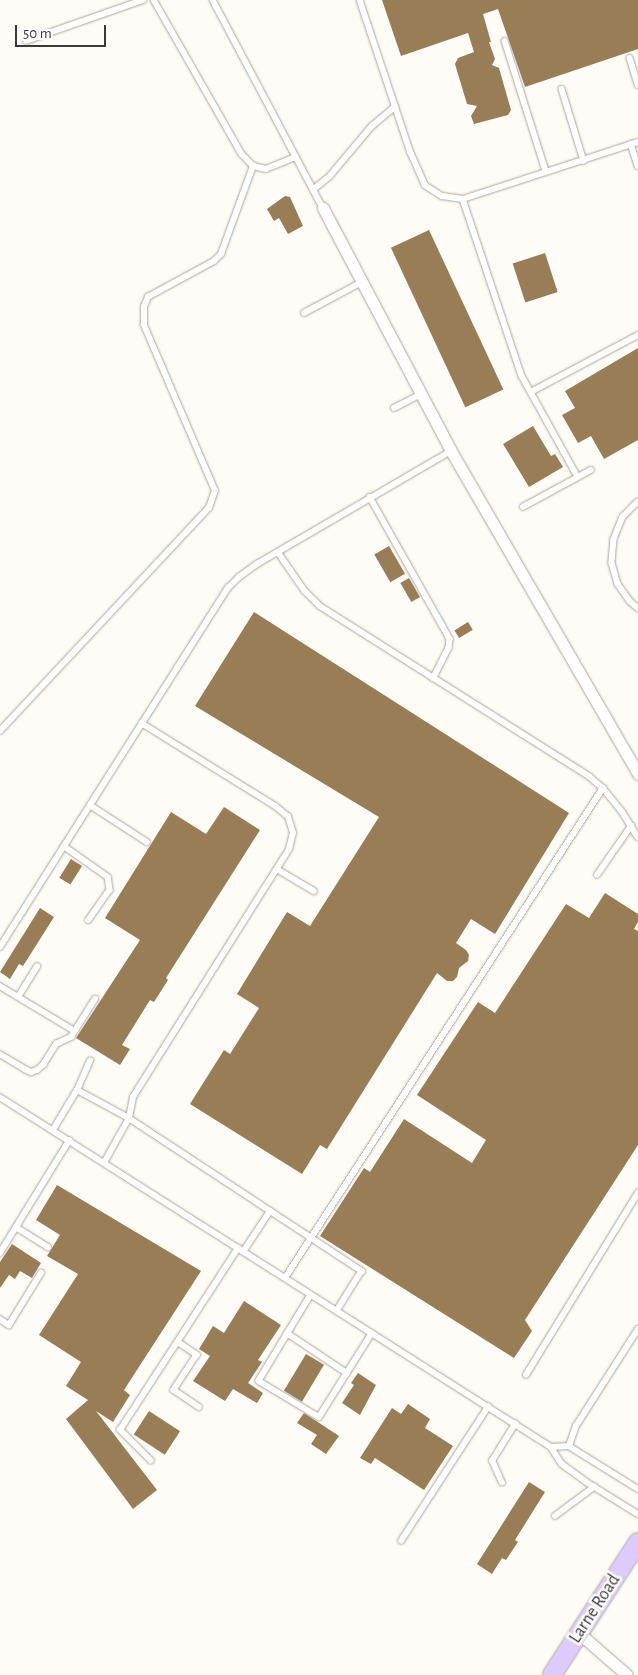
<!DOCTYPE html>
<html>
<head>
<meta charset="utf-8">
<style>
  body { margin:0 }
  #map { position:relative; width:638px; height:1675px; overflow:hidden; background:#fffbf6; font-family:"Alegreya Sans",sans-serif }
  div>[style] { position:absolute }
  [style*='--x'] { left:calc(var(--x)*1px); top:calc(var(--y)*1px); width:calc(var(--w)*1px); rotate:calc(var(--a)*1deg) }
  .building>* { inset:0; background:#997d56; transform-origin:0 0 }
  .roads { filter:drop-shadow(0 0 1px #aba59d) drop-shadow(0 0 1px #aba59d) }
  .lane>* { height:5.5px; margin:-2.75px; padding:0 2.75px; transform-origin:2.75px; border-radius:2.75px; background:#fff }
  .street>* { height:11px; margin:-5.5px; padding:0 5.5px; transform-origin:5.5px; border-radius:5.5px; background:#fff }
  .primary>* { height:18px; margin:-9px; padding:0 9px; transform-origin:9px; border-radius:9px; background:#decbfe }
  span { translate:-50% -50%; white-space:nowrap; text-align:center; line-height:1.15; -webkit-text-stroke:5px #fff; paint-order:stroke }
  .street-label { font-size:18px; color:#3c3a37 }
  .scale { position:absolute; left:15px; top:25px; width:91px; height:22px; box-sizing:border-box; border:2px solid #3c3a37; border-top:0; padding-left:6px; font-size:15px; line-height:18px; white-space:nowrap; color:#3c3a37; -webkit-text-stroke:4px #fff; paint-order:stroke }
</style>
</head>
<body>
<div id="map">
  <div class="building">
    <div style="clip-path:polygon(382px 0,638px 0,638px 49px,525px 87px,498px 9px,483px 14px,491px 42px,489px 42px,495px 59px,492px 65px,499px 68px,511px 110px,508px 115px,474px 124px,471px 116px,477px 106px,467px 104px,455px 64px,458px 58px,474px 52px,468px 33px,401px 56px)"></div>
    <div style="clip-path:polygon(285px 196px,290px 197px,303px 226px,288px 234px,279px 218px,274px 221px,267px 209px)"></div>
    <div style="left:429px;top:230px;width:176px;height:42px;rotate:65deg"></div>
    <div style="left:545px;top:253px;width:41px;height:34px;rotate:72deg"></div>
    <div style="clip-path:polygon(638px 348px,638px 440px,604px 459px,591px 436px,578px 443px,562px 415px,575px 408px,565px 391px)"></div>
    <div style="clip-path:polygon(533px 426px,551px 456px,555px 454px,563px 467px,529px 487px,503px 444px)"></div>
    <div style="left:389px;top:546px;width:32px;height:17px;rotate:60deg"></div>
    <div style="left:409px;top:578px;width:22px;height:10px;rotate:60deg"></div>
    <div style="clip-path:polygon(254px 612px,569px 813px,495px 934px,471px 919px,456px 943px,466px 950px,469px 955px,468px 961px,459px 968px,457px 977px,453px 981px,447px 981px,437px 973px,327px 1149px,320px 1145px,302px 1174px,190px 1104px,224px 1050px,230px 1054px,259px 1008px,237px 994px,287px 912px,310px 926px,379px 817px,195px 706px)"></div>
    <div style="left:468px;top:622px;width:9px;height:16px;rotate:58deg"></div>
    <div style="clip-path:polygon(224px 807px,260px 830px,166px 978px,168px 980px,154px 1002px,150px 1000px,122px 1045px,130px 1049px,120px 1065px,76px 1038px,140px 940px,105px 918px,171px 812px,206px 834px)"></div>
    <div style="left:71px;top:859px;width:13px;height:22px;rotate:32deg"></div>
    <div style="clip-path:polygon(605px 893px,638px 914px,638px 922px,634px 929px,638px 931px,638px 1145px,525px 1320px,532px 1331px,514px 1358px,320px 1236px,364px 1168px,370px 1172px,404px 1119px,472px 1163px,486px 1140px,417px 1095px,478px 1002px,495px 1013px,566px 904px,589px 918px)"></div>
    <div style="clip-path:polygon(40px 908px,54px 917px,23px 966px,19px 964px,10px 979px,0 972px)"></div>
    <div style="clip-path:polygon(57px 1185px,201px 1271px,124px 1390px,130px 1395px,113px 1422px,96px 1411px,157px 1490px,133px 1509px,66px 1419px,88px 1400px,66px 1386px,81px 1362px,39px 1335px,78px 1274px,47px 1256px,60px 1235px,36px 1220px)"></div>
    <div style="clip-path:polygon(12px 1244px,41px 1263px,32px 1278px,20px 1271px,15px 1279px,9px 1275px,0 1288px,0 1262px)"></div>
    <div style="clip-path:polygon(244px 1301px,281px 1325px,258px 1360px,262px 1362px,248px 1383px,263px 1393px,257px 1403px,233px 1389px,225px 1401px,193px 1381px,210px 1356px,199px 1349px,213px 1326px,224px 1333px)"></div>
    <div style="left:306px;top:1354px;width:21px;height:43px;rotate:31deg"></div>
    <div style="clip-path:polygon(358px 1373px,376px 1385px,360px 1415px,342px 1403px,354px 1385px,351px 1383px)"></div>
    <div style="clip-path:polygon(408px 1404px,430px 1419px,425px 1428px,453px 1446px,424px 1490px,375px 1458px,371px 1464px,360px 1458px,392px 1408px,401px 1414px)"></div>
    <div style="left:149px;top:1411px;width:37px;height:28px;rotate:33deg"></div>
    <div style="clip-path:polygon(304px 1413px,339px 1436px,326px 1454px,311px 1444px,317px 1435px,297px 1423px)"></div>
    <div style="clip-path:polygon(529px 1482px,545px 1492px,515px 1540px,518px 1542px,506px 1560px,502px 1558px,492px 1574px,477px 1564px)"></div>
  </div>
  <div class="roads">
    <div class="lane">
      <div style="--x:154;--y:0;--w:177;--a:60.3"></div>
      <div style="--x:242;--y:154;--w:16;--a:47"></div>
      <div style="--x:253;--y:166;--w:13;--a:13"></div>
      <div style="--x:266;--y:169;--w:32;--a:-22"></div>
      <div style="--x:213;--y:0;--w:235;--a:62.1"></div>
      <div style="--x:360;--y:0;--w:161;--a:71.6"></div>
      <div style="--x:411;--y:153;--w:35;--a:66"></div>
      <div style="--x:425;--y:185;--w:20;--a:33"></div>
      <div style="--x:442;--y:196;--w:21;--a:8"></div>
      <div style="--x:463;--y:199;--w:184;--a:-18"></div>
      <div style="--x:26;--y:41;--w:124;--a:-19.3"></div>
      <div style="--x:505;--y:41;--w:136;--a:72.5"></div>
      <div style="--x:630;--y:58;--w:28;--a:73"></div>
      <div style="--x:562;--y:89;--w:75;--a:73"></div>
      <div style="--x:631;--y:144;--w:23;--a:72"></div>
      <div style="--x:314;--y:189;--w:19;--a:-39"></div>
      <div style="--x:329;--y:177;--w:67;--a:-49.9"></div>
      <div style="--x:372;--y:126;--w:30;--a:-40"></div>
      <div style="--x:463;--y:199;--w:187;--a:71.6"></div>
      <div style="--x:522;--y:376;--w:115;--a:61"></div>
      <div style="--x:304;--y:313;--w:66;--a:-28.1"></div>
      <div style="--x:531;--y:392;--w:121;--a:-28"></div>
      <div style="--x:394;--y:408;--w:30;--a:-27"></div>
      <div style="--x:370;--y:497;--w:163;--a:60.6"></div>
      <div style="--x:450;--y:639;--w:9;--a:96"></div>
      <div style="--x:449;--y:648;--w:34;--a:117"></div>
      <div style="--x:638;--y:502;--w:21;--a:135"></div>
      <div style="--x:623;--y:517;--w:24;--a:112"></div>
      <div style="--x:614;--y:539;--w:24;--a:95"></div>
      <div style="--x:612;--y:563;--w:22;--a:74"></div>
      <div style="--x:618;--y:584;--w:21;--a:55"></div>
      <div style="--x:630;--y:601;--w:11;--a:41"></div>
      <div style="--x:523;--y:507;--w:77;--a:-28.6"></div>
      <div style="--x:278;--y:552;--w:47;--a:55.3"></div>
      <div style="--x:305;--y:591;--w:21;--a:45"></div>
      <div style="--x:320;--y:606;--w:318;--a:32.3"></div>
      <div style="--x:589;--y:776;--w:18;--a:41"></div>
      <div style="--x:603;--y:788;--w:32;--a:51"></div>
      <div style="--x:623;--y:813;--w:28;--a:58"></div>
      <div style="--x:0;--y:731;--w:306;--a:-46.9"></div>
      <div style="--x:209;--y:508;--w:18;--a:-71"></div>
      <div style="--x:215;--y:491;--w:181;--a:-113.2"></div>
      <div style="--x:144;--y:325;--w:18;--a:-90"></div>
      <div style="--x:144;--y:307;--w:11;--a:-68"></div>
      <div style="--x:148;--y:297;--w:75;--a:-28.6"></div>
      <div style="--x:214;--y:261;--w:10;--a:-45"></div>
      <div style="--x:221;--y:254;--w:94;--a:-70"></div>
      <div style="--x:90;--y:805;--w:68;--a:33"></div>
      <div style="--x:64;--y:846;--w:54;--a:35.2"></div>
      <div style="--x:108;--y:877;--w:13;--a:81"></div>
      <div style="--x:110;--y:890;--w:37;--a:125"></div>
      <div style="--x:277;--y:869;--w:43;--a:30.7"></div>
      <div style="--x:597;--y:875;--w:60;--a:-55.2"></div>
      <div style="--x:0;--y:947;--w:425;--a:-57.6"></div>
      <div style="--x:228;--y:588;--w:16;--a:-45"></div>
      <div style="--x:239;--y:577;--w:22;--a:-36"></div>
      <div style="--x:257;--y:564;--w:225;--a:-30.2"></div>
      <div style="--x:0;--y:986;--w:87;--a:31"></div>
      <div style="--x:18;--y:997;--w:36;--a:-58"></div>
      <div style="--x:0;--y:1054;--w:29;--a:31"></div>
      <div style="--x:25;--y:1069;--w:7;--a:27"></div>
      <div style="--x:31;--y:1072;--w:6;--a:-18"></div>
      <div style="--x:37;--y:1070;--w:8;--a:-40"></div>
      <div style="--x:43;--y:1065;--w:25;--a:-58"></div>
      <div style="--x:56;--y:1044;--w:17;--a:-25"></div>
      <div style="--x:71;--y:1037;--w:45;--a:-57.7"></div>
      <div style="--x:77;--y:1090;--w:59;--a:28.3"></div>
      <div style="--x:129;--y:1118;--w:279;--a:33.3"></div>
      <div style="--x:362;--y:1271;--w:47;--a:122"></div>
      <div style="--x:0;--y:1097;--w:653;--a:32.42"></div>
      <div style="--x:551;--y:1447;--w:20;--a:57"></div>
      <div style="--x:562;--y:1464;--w:29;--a:36"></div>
      <div style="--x:585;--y:1481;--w:62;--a:31.9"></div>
      <div style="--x:53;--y:1130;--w:47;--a:-59"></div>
      <div style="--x:77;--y:1090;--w:32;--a:-66"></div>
      <div style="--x:104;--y:1163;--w:51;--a:-60.9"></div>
      <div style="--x:129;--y:1118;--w:21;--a:-79"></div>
      <div style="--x:133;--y:1097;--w:293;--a:-57.8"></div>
      <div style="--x:289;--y:849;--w:16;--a:-76"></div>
      <div style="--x:293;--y:833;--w:17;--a:-107"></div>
      <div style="--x:288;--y:817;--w:16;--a:-140"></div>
      <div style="--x:276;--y:807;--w:158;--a:-148.2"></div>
      <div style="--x:16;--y:1227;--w:38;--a:32"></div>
      <div style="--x:243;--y:1252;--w:49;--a:-56.6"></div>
      <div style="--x:0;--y:1253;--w:132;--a:-58.4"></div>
      <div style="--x:285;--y:1278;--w:584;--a:-57.02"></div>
      <div style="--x:311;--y:1295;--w:100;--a:121.2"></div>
      <div style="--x:259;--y:1381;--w:70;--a:31"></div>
      <div style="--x:319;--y:1417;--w:99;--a:-57.8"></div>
      <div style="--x:0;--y:1319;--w:11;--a:34"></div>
      <div style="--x:9;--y:1325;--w:61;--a:-58.4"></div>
      <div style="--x:287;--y:1333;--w:72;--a:33.7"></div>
      <div style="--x:178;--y:1342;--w:23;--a:34"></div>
      <div style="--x:197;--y:1355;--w:42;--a:123.3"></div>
      <div style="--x:174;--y:1390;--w:30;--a:34"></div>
      <div style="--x:526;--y:1375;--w:214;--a:-58.4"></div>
      <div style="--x:569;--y:1446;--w:21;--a:-71"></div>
      <div style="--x:576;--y:1426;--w:115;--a:-57.4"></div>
      <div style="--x:551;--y:1447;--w:18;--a:-3"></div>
      <div style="--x:569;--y:1446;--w:81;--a:31.9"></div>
      <div style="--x:151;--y:1461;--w:44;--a:-135"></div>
      <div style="--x:120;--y:1430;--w:217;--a:-57"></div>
      <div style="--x:502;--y:1483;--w:24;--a:-114"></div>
      <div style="--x:492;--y:1461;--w:44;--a:-58.1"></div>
      <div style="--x:555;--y:1516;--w:49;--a:-36.6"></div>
      <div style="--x:401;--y:1541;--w:160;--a:-57"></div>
    </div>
    <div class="street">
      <div style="--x:323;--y:208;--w:275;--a:62.2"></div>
      <div style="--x:451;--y:451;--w:373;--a:59.9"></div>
      <div style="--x:580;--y:1634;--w:62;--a:41.1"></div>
    </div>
    <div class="primary">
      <div style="--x:552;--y:1675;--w:158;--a:-57.1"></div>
    </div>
  </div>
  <div class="street-label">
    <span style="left:595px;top:1609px;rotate:-57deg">Larne Road</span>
  </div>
  <div class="scale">50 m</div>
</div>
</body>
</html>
